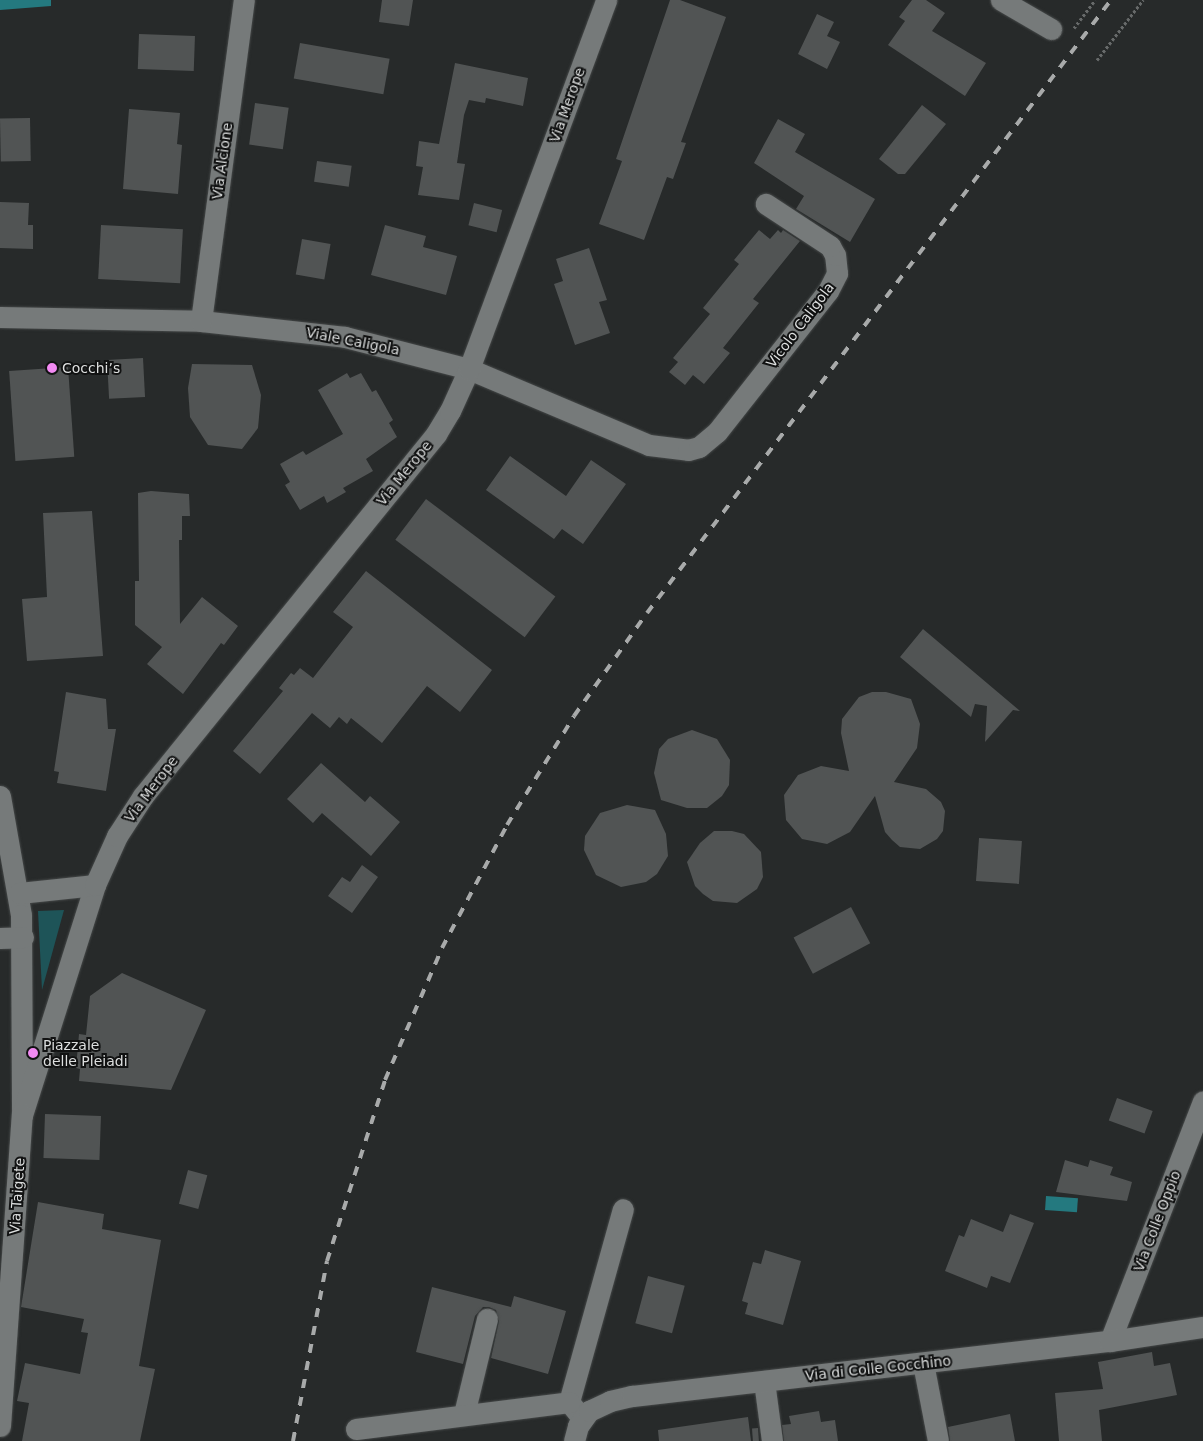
<!DOCTYPE html>
<html>
<head>
<meta charset="utf-8">
<style>
  body { margin:0 }
  #map { position:relative; width:1203px; height:1441px; overflow:hidden; background:#272a2a; font-family:"DejaVu Sans",sans-serif }
  div>[style] { position:absolute }
  [style*='--x'] { left:calc(var(--x)*1px); top:calc(var(--y)*1px); width:calc(var(--w)*1px); rotate:calc(var(--a)*1deg) }
  .green>* { inset:0; background:#1e5458 }
  .water>* { inset:0; background:#24797f; transform-origin:0 0 }
  .building>* { inset:0; background:#515454; transform-origin:0 0 }
  .path>* { height:3px; margin-top:-1.5px; transform-origin:0; background:repeating-linear-gradient(90deg,#676a6a 0 2.5px,transparent 0 5px) }
  .roads { filter:drop-shadow(0 0 1px #454848) drop-shadow(0 0 1px #454848) }
  .street>* { height:21px; margin:-10.5px; padding:0 10.5px; transform-origin:10.5px; border-radius:10.5px; background:#767a7a }
  .rail>* { height:4px; margin-top:-2px; transform-origin:0; background:repeating-linear-gradient(90deg,#a8aaaa 0 9px,transparent 0 18px) }
  .dots>* { width:14px; height:14px; translate:-50% -50%; box-sizing:border-box; border:2px solid #111212; border-radius:50% }
  span { translate:-50% -50%; white-space:nowrap; text-align:center; line-height:1.15; -webkit-text-stroke:4px #111212; paint-order:stroke }
  .street-label { font-size:14px; color:#dddfdf }
  .poi-label { font-size:14px; color:#dddfdf }
  .left { translate:0 -50%; text-align:left }
</style>
</head>
<body>
<div id="map">
  <div class="green">
    <div style="clip-path:polygon(64px 910px,42px 990px,38px 911px)"></div>
  </div>
  <div class="water">
    <div style="clip-path:polygon(0 0,51px 0,51px 6px,0 10px)"></div>
    <div style="left:1046px;top:1196px;width:32px;height:14px;rotate:4deg"></div>
  </div>
  <div class="building">
    <div style="clip-path:polygon(382px 0,413px 0,409px 26px,379px 22px)"></div>
    <div style="clip-path:polygon(670px 0,680px 0,726px 17px,681px 142px,686px 143px,673px 179px,667px 177px,644px 240px,599px 224px,622px 161px,616px 159px)"></div>
    <div style="clip-path:polygon(912px 0,926px 0,945px 13px,932px 31px,986px 63px,965px 96px,888px 45px,905px 21px,899px 17px)"></div>
    <div style="clip-path:polygon(817px 14px,834px 22px,827px 36px,840px 42px,827px 69px,798px 54px)"></div>
    <div style="left:139px;top:34px;width:56px;height:35px;rotate:2deg"></div>
    <div style="left:300px;top:43px;width:91px;height:36px;rotate:10deg"></div>
    <div style="clip-path:polygon(455px 63px,528px 78px,523px 106px,486px 98px,485px 103px,469px 100px,464px 115px,457px 163px,465px 164px,459px 200px,418px 195px,423px 167px,416px 166px,419px 141px,439px 144px)"></div>
    <div style="left:255px;top:103px;width:34px;height:42px;rotate:8deg"></div>
    <div style="clip-path:polygon(922px 105px,946px 124px,905px 174px,898px 174px,879px 159px)"></div>
    <div style="clip-path:polygon(129px 109px,180px 113px,177px 144px,182px 145px,178px 194px,123px 189px)"></div>
    <div style="left:30px;top:118px;width:43px;height:30px;rotate:89deg"></div>
    <div style="clip-path:polygon(778px 119px,805px 134px,795px 152px,875px 199px,850px 242px,796px 209px,804px 196px,754px 163px)"></div>
    <div style="left:317px;top:161px;width:35px;height:21px;rotate:8deg"></div>
    <div style="clip-path:polygon(0 202px,29px 203px,28px 225px,33px 225px,33px 249px,0 248px)"></div>
    <div style="left:474px;top:203px;width:29px;height:23px;rotate:14deg"></div>
    <div style="left:101px;top:225px;width:82px;height:54px;rotate:3deg"></div>
    <div style="clip-path:polygon(385px 225px,426px 236px,423px 247px,457px 256px,446px 295px,371px 275px)"></div>
    <div style="clip-path:polygon(759px 230px,770px 239px,778px 230px,781px 233px,783px 230px,800px 241px,753px 299px,759px 303px,723px 348px,730px 353px,704px 384px,693px 375px,685px 385px,669px 372px,678px 362px,673px 358px,710px 314px,703px 308px,739px 264px,734px 260px)"></div>
    <div style="left:302px;top:239px;width:29px;height:36px;rotate:10deg"></div>
    <div style="clip-path:polygon(589px 248px,607px 300px,599px 302px,610px 333px,575px 345px,554px 284px,563px 281px,556px 259px)"></div>
    <div style="left:143px;top:358px;width:39px;height:36px;rotate:87deg"></div>
    <div style="clip-path:polygon(192px 364px,252px 365px,261px 395px,258px 428px,242px 449px,208px 445px,190px 417px,188px 388px)"></div>
    <div style="left:68px;top:367px;width:90px;height:59px;rotate:86deg"></div>
    <div style="clip-path:polygon(347px 373px,350px 378px,361px 373px,372px 392px,376px 390px,393px 420px,389px 423px,397px 437px,366px 459px,373px 471px,343px 488px,346px 492px,327px 503px,324px 496px,300px 510px,285px 485px,290px 482px,280px 464px,303px 451px,306px 455px,343px 434px,318px 390px)"></div>
    <div style="clip-path:polygon(510px 456px,566px 496px,591px 460px,626px 484px,583px 544px,562px 529px,554px 539px,486px 490px)"></div>
    <div style="clip-path:polygon(151px 491px,189px 494px,190px 516px,182px 516px,182px 540px,179px 540px,180px 624px,202px 597px,238px 626px,224px 645px,221px 643px,183px 694px,147px 664px,162px 647px,135px 625px,135px 581px,139px 581px,138px 493px)"></div>
    <div style="left:426px;top:499px;width:162px;height:51px;rotate:37deg"></div>
    <div style="clip-path:polygon(92px 511px,103px 656px,27px 661px,22px 599px,47px 597px,43px 513px)"></div>
    <div style="clip-path:polygon(366px 571px,492px 670px,460px 712px,427px 686px,382px 743px,351px 718px,347px 724px,339px 717px,330px 728px,312px 713px,260px 774px,233px 751px,283px 691px,279px 688px,291px 673px,294px 675px,300px 668px,313px 678px,353px 627px,333px 612px)"></div>
    <div style="clip-path:polygon(923px 629px,1020px 711px,1013px 710px,985px 742px,987px 706px,975px 704px,971px 717px,900px 657px)"></div>
    <div style="clip-path:polygon(66px 692px,106px 699px,108px 729px,116px 729px,106px 791px,57px 783px,59px 772px,54px 771px)"></div>
    <div style="clip-path:polygon(872px 692px,886px 692px,911px 699px,920px 724px,917px 748px,894px 782px,926px 789px,941px 802px,945px 811px,943px 831px,937px 839px,920px 849px,900px 847px,892px 840px,885px 832px,875px 796px,850px 832px,827px 844px,802px 839px,786px 820px,784px 795px,798px 775px,821px 766px,849px 771px,841px 733px,842px 719px,859px 697px)"></div>
    <div style="clip-path:polygon(692px 730px,717px 739px,730px 760px,729px 785px,722px 796px,707px 808px,687px 808px,661px 800px,654px 773px,659px 749px,668px 739px)"></div>
    <div style="clip-path:polygon(321px 763px,365px 802px,370px 796px,400px 822px,371px 856px,322px 813px,313px 823px,287px 799px)"></div>
    <div style="clip-path:polygon(627px 805px,655px 810px,666px 834px,668px 856px,657px 874px,646px 882px,621px 887px,596px 875px,584px 850px,585px 836px,600px 813px)"></div>
    <div style="clip-path:polygon(714px 831px,732px 831px,744px 834px,761px 852px,763px 877px,757px 889px,737px 903px,713px 901px,703px 894px,695px 886px,687px 862px,700px 843px)"></div>
    <div style="left:979px;top:838px;width:43px;height:43px;rotate:4deg"></div>
    <div style="clip-path:polygon(362px 865px,378px 877px,352px 913px,328px 896px,342px 877px,350px 882px)"></div>
    <div style="left:851px;top:907px;width:41px;height:65px;rotate:62deg"></div>
    <div style="clip-path:polygon(122px 973px,206px 1010px,171px 1090px,79px 1081px,80px 1069px,76px 1068px,79px 1034px,86px 1035px,90px 996px)"></div>
    <div style="left:1117px;top:1098px;width:38px;height:24px;rotate:20deg"></div>
    <div style="left:45px;top:1114px;width:56px;height:44px;rotate:2deg"></div>
    <div style="clip-path:polygon(1065px 1160px,1088px 1167px,1090px 1160px,1113px 1167px,1110px 1175px,1132px 1182px,1127px 1201px,1056px 1192px)"></div>
    <div style="left:188px;top:1170px;width:20px;height:35px;rotate:15deg"></div>
    <div style="clip-path:polygon(38px 1202px,104px 1214px,102px 1229px,161px 1240px,139px 1366px,155px 1369px,140px 1441px,22px 1441px,29px 1403px,17px 1401px,25px 1363px,80px 1374px,88px 1333px,81px 1332px,84px 1319px,21px 1307px)"></div>
    <div style="clip-path:polygon(1010px 1214px,1034px 1223px,1010px 1283px,991px 1276px,987px 1288px,945px 1271px,959px 1235px,964px 1237px,971px 1219px,1003px 1232px)"></div>
    <div style="clip-path:polygon(765px 1250px,801px 1261px,783px 1325px,745px 1314px,748px 1303px,742px 1301px,753px 1262px,761px 1264px)"></div>
    <div style="left:648px;top:1276px;width:38px;height:49px;rotate:15deg"></div>
    <div style="clip-path:polygon(432px 1287px,511px 1307px,514px 1296px,566px 1311px,548px 1374px,491px 1358px,499px 1321px,496px 1310px,489px 1307px,483px 1307px,475px 1316px,463px 1364px,416px 1352px)"></div>
    <div style="clip-path:polygon(1152px 1352px,1154px 1366px,1170px 1363px,1177px 1395px,1099px 1410px,1102px 1441px,1059px 1441px,1055px 1393px,1103px 1389px,1098px 1362px)"></div>
    <div style="clip-path:polygon(819px 1411px,821px 1422px,835px 1420px,838px 1441px,784px 1441px,782px 1425px,791px 1424px,789px 1416px)"></div>
    <div style="clip-path:polygon(1010px 1414px,1015px 1441px,950px 1441px,948px 1427px)"></div>
    <div style="clip-path:polygon(748px 1417px,751px 1441px,659px 1441px,658px 1430px)"></div>
    <div style="left:758px;top:1428px;width:13px;height:6px;rotate:86deg"></div>
  </div>
  <div class="path">
    <div style="--x:1074;--y:28;--w:35;--a:-53"></div>
    <div style="--x:1097;--y:60;--w:76;--a:-52.5"></div>
  </div>
  <div class="roads">
    <div class="street">
      <div style="--x:1001;--y:0;--w:58;--a:30.1"></div>
      <div style="--x:0;--y:317;--w:201;--a:1.1"></div>
      <div style="--x:201;--y:321;--w:145;--a:6.3"></div>
      <div style="--x:345;--y:337;--w:128;--a:14.5"></div>
      <div style="--x:469;--y:369;--w:195;--a:22.9"></div>
      <div style="--x:649;--y:445;--w:39;--a:7"></div>
      <div style="--x:688;--y:450;--w:11;--a:-15"></div>
      <div style="--x:699;--y:447;--w:23;--a:-40"></div>
      <div style="--x:717;--y:432;--w:179;--a:-51.8"></div>
      <div style="--x:828;--y:291;--w:20;--a:-63"></div>
      <div style="--x:837;--y:273;--w:18;--a:-96"></div>
      <div style="--x:835;--y:255;--w:10;--a:-119"></div>
      <div style="--x:830;--y:246;--w:77;--a:-146.7"></div>
      <div style="--x:201;--y:321;--w:324;--a:-82.4"></div>
      <div style="--x:0;--y:796;--w:121;--a:80"></div>
      <div style="--x:21;--y:915;--w:200;--a:89.7"></div>
      <div style="--x:22;--y:1115;--w:241;--a:-72.4"></div>
      <div style="--x:95;--y:885;--w:76;--a:174"></div>
      <div style="--x:95;--y:885;--w:54;--a:-65.8"></div>
      <div style="--x:117;--y:836;--w:48;--a:-57"></div>
      <div style="--x:143;--y:796;--w:466;--a:-51"></div>
      <div style="--x:436;--y:434;--w:27;--a:-59"></div>
      <div style="--x:450;--y:411;--w:46;--a:-65.7"></div>
      <div style="--x:469;--y:369;--w:394;--a:-69.6"></div>
      <div style="--x:0;--y:938;--w:23;--a:-2"></div>
      <div style="--x:1110;--y:1341;--w:257;--a:-68.8"></div>
      <div style="--x:923;--y:1363;--w:79;--a:79.1"></div>
      <div style="--x:764;--y:1381;--w:61;--a:82.4"></div>
      <div style="--x:464;--y:1414;--w:98;--a:-76.4"></div>
      <div style="--x:582;--y:1418;--w:21;--a:-129"></div>
      <div style="--x:569;--y:1402;--w:200;--a:-74.4"></div>
      <div style="--x:0;--y:1426;--w:312;--a:-86"></div>
      <div style="--x:356;--y:1429;--w:215;--a:-7.2"></div>
      <div style="--x:574;--y:1441;--w:16;--a:-75"></div>
      <div style="--x:578;--y:1426;--w:19;--a:-54"></div>
      <div style="--x:589;--y:1411;--w:23;--a:-25"></div>
      <div style="--x:610;--y:1401;--w:23;--a:-13"></div>
      <div style="--x:632;--y:1396;--w:481;--a:-6.6"></div>
      <div style="--x:1110;--y:1341;--w:94;--a:-8.6"></div>
    </div>
  </div>
  <div class="rail">
    <div style="--x:293;--y:1441;--w:183;--a:-79.3"></div>
    <div style="--x:327;--y:1261;--w:190;--a:-72.2"></div>
    <div style="--x:385;--y:1080;--w:144;--a:-66.6"></div>
    <div style="--x:442;--y:948;--w:139;--a:-62.1"></div>
    <div style="--x:507;--y:825;--w:128;--a:-58.4"></div>
    <div style="--x:574;--y:716;--w:126;--a:-54.7"></div>
    <div style="--x:647;--y:613;--w:769;--a:-52.88"></div>
  </div>
  <div class="dots">
    <div style="left:52px;top:368px;background:#f28af2"></div>
    <div style="left:33px;top:1053px;background:#f28af2"></div>
  </div>
  <div class="street-label">
    <span style="left:567px;top:105px;rotate:-70deg">Via Merope</span>
    <span style="left:222px;top:161px;rotate:-82deg">Via Alcione</span>
    <span style="left:800px;top:325px;rotate:-53deg">Vicolo Caligola</span>
    <span style="left:353px;top:341px;rotate:11deg">Viale Caligola</span>
    <span style="left:404px;top:473px;rotate:-51deg">Via Merope</span>
    <span style="left:151px;top:789px;rotate:-53deg">Via Merope</span>
    <span style="left:17px;top:1196px;rotate:-86deg">Via Taigete</span>
    <span style="left:1157px;top:1221px;rotate:-69deg">Via Colle Oppio</span>
    <span style="left:878px;top:1368px;rotate:-6deg">Via di Colle Cocchino</span>
  </div>
  <div class="poi-label">
    <span class="left" style="left:62px;top:368px">Cocchi’s</span>
    <span class="left" style="left:43px;top:1053px">Piazzale<br>delle Pleiadi</span>
  </div>
</div>
</body>
</html>
